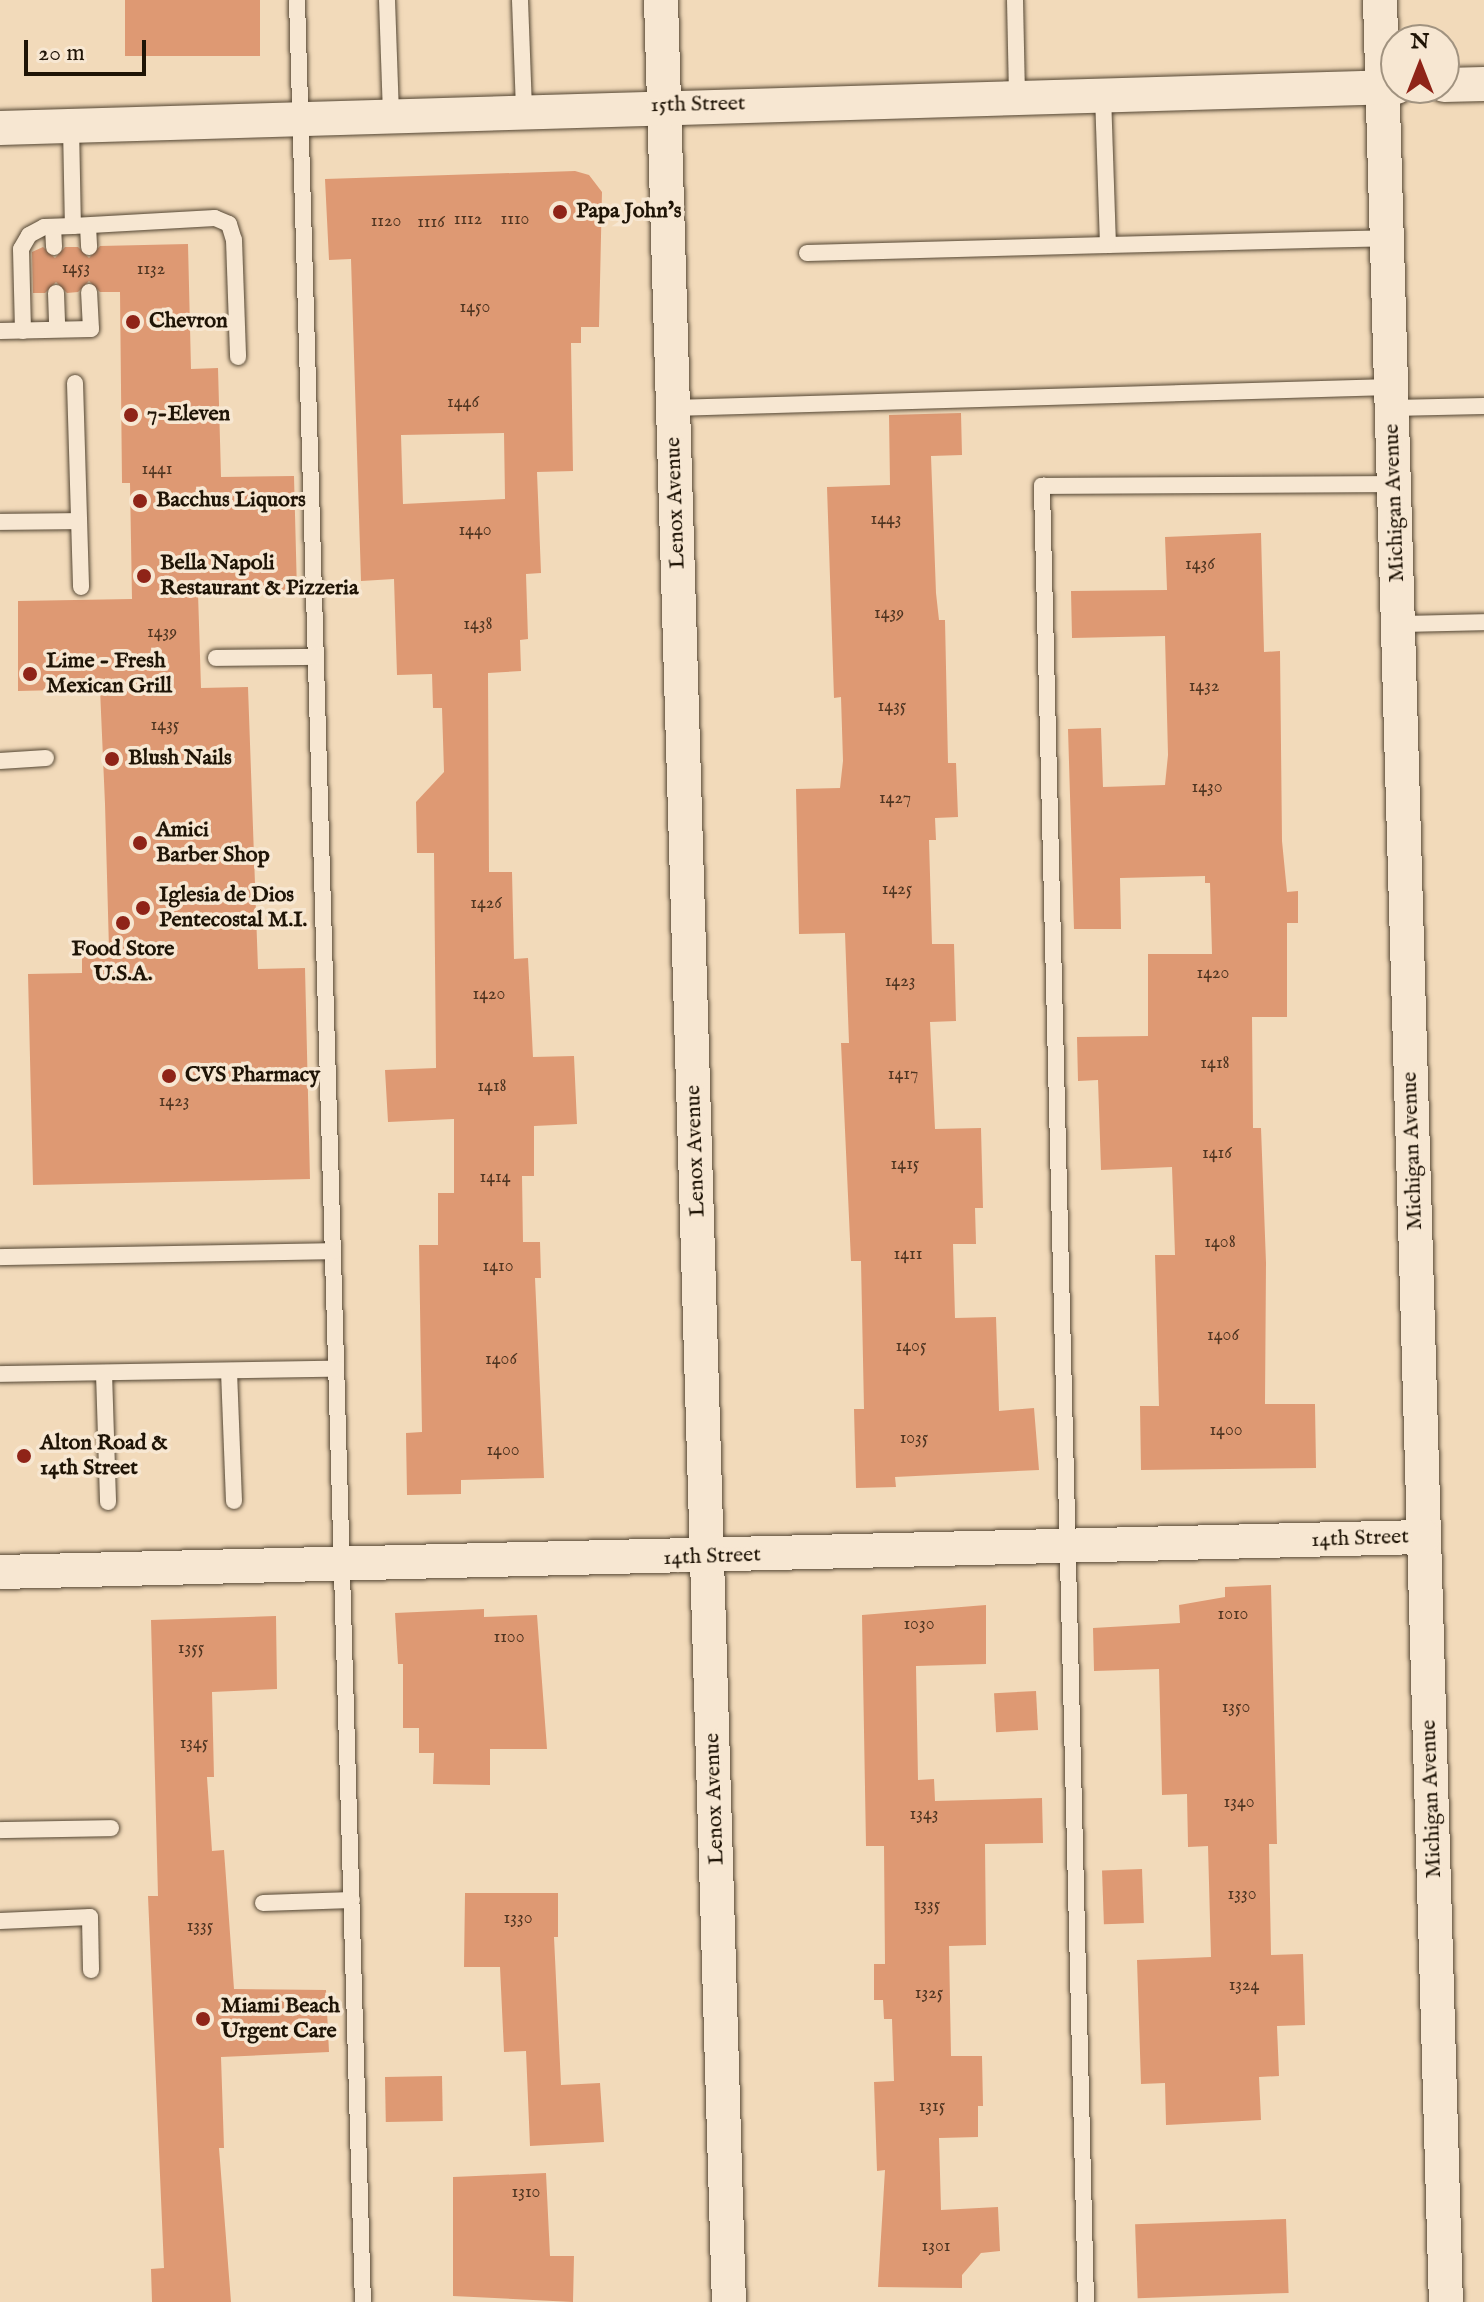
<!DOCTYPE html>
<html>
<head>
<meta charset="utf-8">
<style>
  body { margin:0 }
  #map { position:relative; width:1484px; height:2302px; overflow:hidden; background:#f2daba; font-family:"IM FELL English",serif }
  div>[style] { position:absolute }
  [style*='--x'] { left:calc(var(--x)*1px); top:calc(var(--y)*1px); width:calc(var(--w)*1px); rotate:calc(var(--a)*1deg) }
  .building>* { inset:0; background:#de9973; transform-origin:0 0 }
  .roads { filter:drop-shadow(0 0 2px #544633) drop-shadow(0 0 2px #544633) }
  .lane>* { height:16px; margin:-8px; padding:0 8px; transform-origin:8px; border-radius:8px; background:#f7e7d2 }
  .street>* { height:34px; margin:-17px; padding:0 17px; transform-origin:17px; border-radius:17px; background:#f7e7d2 }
  .dots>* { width:22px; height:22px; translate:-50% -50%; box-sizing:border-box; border:4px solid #f7e7d2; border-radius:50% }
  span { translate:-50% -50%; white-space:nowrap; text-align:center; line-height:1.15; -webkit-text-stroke:7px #f7e7d2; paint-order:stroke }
  .number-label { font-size:18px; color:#4f3521 }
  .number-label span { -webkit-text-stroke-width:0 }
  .street-label { font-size:22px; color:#1f1406 }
  .poi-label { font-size:22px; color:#1f1406; font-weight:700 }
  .left { translate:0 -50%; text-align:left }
  .north { position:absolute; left:1380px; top:24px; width:80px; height:80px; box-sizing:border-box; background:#f7e7d2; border:2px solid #a19380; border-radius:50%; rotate:0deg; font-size:22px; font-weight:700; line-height:32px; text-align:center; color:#1f1406 }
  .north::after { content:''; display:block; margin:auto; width:28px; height:36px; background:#8f2418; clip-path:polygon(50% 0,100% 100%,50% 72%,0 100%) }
  .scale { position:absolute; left:24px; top:40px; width:122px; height:36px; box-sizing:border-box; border:4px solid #1f1406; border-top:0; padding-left:10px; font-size:24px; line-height:28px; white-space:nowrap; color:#1f1406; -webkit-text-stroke:6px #f7e7d2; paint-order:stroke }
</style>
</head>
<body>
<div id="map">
  <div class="building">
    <div style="left:125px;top:0;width:135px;height:56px"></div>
    <div style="clip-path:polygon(evenodd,575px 171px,589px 175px,602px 192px,599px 327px,581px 327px,581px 343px,571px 343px,573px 471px,537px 472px,541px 573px,526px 574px,528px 639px,520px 640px,521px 671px,488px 673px,489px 872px,512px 872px,514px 959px,528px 958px,533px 1057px,574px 1056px,577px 1124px,534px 1126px,534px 1176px,522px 1176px,523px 1242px,540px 1242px,541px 1278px,535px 1278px,544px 1478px,461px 1480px,461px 1494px,407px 1495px,406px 1433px,422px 1432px,419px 1245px,438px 1245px,438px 1193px,454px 1193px,454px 1119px,388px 1122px,385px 1070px,436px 1068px,434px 853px,417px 853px,416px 802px,444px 772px,442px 708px,433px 708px,432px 674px,397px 675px,394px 579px,361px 581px,351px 259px,329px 260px,325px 179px,575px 171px,504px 433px,505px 499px,403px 504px,401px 435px,504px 433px)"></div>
    <div style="clip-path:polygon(188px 244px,191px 369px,218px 368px,221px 477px,294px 476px,297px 591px,198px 593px,201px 688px,248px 687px,258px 969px,305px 968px,310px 1179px,33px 1185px,28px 974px,82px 973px,82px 950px,109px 949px,105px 804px,100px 689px,18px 691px,18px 601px,132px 599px,130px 483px,122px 483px,120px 292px,100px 292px,89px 281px,78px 292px,67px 293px,56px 282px,45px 293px,33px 293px,32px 252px,43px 247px,55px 258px,65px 247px,78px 247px,89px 258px,100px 246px)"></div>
    <div style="clip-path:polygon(961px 413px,962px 455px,931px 456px,936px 593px,939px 620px,945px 620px,948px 763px,956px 763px,958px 817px,935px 818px,936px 840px,929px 840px,932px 944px,954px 944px,956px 1021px,930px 1022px,935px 1129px,981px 1128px,983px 1208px,975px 1208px,976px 1244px,953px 1244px,955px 1318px,996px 1317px,999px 1411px,1034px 1408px,1039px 1470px,895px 1477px,896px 1487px,856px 1488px,854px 1409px,864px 1409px,861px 1261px,851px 1261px,841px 1043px,849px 1043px,845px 933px,799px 934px,796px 789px,840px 788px,843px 761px,841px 697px,834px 698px,827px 487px,890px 485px,889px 415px)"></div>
    <div style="clip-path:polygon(1261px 533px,1264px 652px,1280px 651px,1282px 841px,1287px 892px,1298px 891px,1298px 923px,1287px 923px,1287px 1017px,1252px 1017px,1253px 1128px,1261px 1128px,1266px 1263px,1265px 1404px,1315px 1404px,1316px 1468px,1141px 1470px,1140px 1406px,1159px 1406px,1155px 1255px,1175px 1255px,1172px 1167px,1101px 1170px,1098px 1080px,1078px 1081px,1077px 1037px,1148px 1036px,1148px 954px,1212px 954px,1210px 883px,1205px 883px,1205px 876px,1120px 878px,1121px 929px,1074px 929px,1068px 729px,1101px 728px,1103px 787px,1165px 785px,1168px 755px,1165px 636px,1072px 638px,1071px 591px,1167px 590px,1165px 537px)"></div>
    <div style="clip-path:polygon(1271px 1585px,1277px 1844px,1269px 1844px,1271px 1955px,1303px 1954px,1305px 2025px,1277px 2026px,1279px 2076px,1259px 2077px,1261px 2120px,1166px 2125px,1165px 2083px,1141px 2084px,1137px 1960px,1211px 1957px,1208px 1846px,1188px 1847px,1187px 1794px,1162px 1795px,1159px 1669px,1094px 1671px,1093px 1628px,1180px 1623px,1179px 1605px,1225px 1597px,1225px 1587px)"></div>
    <div style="clip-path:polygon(986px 1605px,986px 1664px,916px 1666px,918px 1780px,934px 1779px,935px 1801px,1042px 1798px,1043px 1843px,985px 1844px,986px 1945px,949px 1946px,951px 2056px,982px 2056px,983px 2106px,978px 2106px,978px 2137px,939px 2138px,941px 2210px,998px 2207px,1000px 2251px,981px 2253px,962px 2275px,962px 2288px,878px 2287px,885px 2170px,877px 2171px,874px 2082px,894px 2081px,892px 2019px,884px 2019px,883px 2000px,874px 2000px,874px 1964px,885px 1964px,884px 1846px,866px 1846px,862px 1615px)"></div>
    <div style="clip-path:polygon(484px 1609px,484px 1617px,537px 1615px,547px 1749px,490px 1749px,490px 1785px,433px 1784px,434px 1753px,419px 1753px,419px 1728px,403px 1728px,403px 1664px,398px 1664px,395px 1613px)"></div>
    <div style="clip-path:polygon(276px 1616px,277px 1689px,212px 1692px,214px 1777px,207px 1777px,212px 1851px,224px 1850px,234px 1989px,326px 1990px,329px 2052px,221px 2057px,224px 2148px,219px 2148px,231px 2302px,152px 2302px,151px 2269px,164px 2268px,148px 1896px,158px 1896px,151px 1620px)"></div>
    <div style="left:1036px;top:1691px;width:39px;height:42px;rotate:87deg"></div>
    <div style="left:1142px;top:1869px;width:54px;height:40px;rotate:88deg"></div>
    <div style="clip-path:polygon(465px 1893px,558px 1893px,558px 1937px,554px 1937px,561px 2085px,600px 2083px,604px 2142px,530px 2146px,526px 2051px,504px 2052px,500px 1967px,464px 1967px)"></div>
    <div style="left:442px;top:2076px;width:45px;height:57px;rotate:89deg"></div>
    <div style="clip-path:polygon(546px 2173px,550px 2256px,574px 2256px,573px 2302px,453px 2296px,453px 2177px)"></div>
    <div style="left:1286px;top:2219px;width:74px;height:151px;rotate:88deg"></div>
  </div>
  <div class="roads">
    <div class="lane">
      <div style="--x:297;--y:0;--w:2303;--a:88.36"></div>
      <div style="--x:387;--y:0;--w:114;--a:88"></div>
      <div style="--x:520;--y:0;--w:110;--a:87.9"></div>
      <div style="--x:1015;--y:0;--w:97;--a:88.8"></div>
      <div style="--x:1103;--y:95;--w:150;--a:88.1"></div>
      <div style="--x:1108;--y:245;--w:280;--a:-1.4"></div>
      <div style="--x:71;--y:126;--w:100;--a:88.9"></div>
      <div style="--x:73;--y:226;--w:142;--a:-3.2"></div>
      <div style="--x:215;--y:218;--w:15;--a:23"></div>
      <div style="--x:229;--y:224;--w:17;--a:73"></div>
      <div style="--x:234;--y:240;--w:117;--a:88"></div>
      <div style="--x:88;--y:226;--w:21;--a:87"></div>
      <div style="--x:53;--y:227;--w:20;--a:87"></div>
      <div style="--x:807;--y:253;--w:301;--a:-1.5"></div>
      <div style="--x:56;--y:293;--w:36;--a:88"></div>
      <div style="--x:0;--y:331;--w:91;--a:-1.3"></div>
      <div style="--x:91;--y:329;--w:37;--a:-93"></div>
      <div style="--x:23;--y:331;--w:82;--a:-91.4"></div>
      <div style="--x:21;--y:249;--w:16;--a:-60"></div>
      <div style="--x:29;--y:235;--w:17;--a:-28"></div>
      <div style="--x:44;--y:227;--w:29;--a:-2"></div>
      <div style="--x:75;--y:383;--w:204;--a:88.3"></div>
      <div style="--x:673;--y:408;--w:718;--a:-1.68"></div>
      <div style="--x:1392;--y:408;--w:92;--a:-1.2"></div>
      <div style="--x:0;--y:522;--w:79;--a:-0.7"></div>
      <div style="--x:1399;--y:624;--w:85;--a:-1.3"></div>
      <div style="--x:216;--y:658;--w:100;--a:-0.6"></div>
      <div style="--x:0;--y:761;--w:46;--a:-3.7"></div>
      <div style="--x:0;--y:1257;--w:333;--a:-1"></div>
      <div style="--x:229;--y:1371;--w:130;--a:87.8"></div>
      <div style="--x:104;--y:1373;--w:129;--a:88.2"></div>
      <div style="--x:0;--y:1374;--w:336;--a:-0.9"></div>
      <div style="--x:0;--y:1830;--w:111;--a:-1"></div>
      <div style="--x:263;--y:1903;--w:89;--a:-1.9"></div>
      <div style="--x:0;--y:1921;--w:90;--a:-2.5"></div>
      <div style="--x:90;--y:1917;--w:53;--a:88.9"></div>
      <div style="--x:1086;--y:2302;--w:1817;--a:-91.39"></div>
      <div style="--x:1042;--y:486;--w:352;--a:-0.3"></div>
    </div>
    <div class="street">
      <div style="--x:661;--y:0;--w:2303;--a:88.31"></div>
      <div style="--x:1380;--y:0;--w:2303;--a:88.36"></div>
      <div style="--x:1444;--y:85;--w:40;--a:-1.4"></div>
      <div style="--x:0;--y:128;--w:1397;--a:-1.68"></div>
      <div style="--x:0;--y:1572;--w:1424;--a:-1.41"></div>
    </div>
  </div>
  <div class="dots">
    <div style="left:560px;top:212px;background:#8f2418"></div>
    <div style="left:133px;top:322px;background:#8f2418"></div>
    <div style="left:131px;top:415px;background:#8f2418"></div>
    <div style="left:140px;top:501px;background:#8f2418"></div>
    <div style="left:144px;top:576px;background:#8f2418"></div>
    <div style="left:30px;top:674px;background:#8f2418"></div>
    <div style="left:112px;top:759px;background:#8f2418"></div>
    <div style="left:140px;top:843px;background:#8f2418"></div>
    <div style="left:143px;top:908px;background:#8f2418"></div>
    <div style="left:123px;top:923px;background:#8f2418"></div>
    <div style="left:169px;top:1076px;background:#8f2418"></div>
    <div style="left:24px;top:1456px;background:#8f2418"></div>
    <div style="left:203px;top:2019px;background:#8f2418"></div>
  </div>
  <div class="number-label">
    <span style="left:468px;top:220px">1112</span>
    <span style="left:515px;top:220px">1110</span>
    <span style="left:386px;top:222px">1120</span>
    <span style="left:431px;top:223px">1116</span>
    <span style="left:76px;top:269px">1453</span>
    <span style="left:151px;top:270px">1132</span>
    <span style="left:475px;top:308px">1450</span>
    <span style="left:463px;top:403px">1446</span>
    <span style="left:157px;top:470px">1441</span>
    <span style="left:886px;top:520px">1443</span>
    <span style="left:475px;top:531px">1440</span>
    <span style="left:1200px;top:565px">1436</span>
    <span style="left:889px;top:614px">1439</span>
    <span style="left:478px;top:625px">1438</span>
    <span style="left:162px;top:633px">1439</span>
    <span style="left:1204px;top:687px">1432</span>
    <span style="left:892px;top:707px">1435</span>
    <span style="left:165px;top:726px">1435</span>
    <span style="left:1207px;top:788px">1430</span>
    <span style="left:895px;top:799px">1427</span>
    <span style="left:897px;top:890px">1425</span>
    <span style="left:486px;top:904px">1426</span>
    <span style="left:1213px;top:974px">1420</span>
    <span style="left:900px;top:982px">1423</span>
    <span style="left:489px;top:995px">1420</span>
    <span style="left:1215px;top:1064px">1418</span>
    <span style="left:903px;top:1075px">1417</span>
    <span style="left:492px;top:1087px">1418</span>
    <span style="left:174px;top:1102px">1423</span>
    <span style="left:1217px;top:1154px">1416</span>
    <span style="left:905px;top:1165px">1415</span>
    <span style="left:495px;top:1178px">1414</span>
    <span style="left:1220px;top:1243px">1408</span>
    <span style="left:908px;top:1255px">1411</span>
    <span style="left:498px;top:1267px">1410</span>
    <span style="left:1223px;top:1336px">1406</span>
    <span style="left:911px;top:1347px">1405</span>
    <span style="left:501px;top:1360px">1406</span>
    <span style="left:1226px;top:1431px">1400</span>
    <span style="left:914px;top:1439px">1035</span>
    <span style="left:503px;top:1451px">1400</span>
    <span style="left:1233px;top:1615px">1010</span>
    <span style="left:919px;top:1625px">1030</span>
    <span style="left:509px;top:1638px">1100</span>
    <span style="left:191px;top:1649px">1355</span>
    <span style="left:1236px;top:1708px">1350</span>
    <span style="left:194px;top:1744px">1345</span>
    <span style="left:1239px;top:1803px">1340</span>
    <span style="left:924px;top:1815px">1343</span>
    <span style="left:1242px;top:1895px">1330</span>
    <span style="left:927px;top:1906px">1335</span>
    <span style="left:518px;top:1919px">1330</span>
    <span style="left:200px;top:1927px">1335</span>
    <span style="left:1244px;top:1986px">1324</span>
    <span style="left:929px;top:1994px">1325</span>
    <span style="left:932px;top:2107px">1315</span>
    <span style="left:526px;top:2193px">1310</span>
    <span style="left:936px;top:2247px">1301</span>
  </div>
  <div class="street-label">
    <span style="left:698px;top:105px;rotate:-1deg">15th Street</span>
    <span style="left:676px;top:503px;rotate:-92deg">Lenox Avenue</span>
    <span style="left:1395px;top:503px;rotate:-92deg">Michigan Avenue</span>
    <span style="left:696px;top:1151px;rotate:-92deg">Lenox Avenue</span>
    <span style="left:1413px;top:1151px;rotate:-92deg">Michigan Avenue</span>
    <span style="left:1360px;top:1539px;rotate:-2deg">14th Street</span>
    <span style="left:712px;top:1557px;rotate:-2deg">14th Street</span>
    <span style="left:715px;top:1799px;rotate:-92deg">Lenox Avenue</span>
    <span style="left:1432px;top:1799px;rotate:-92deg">Michigan Avenue</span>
  </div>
  <div class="poi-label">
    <span class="left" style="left:576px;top:212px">Papa John's</span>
    <span class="left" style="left:149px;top:322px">Chevron</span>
    <span class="left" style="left:147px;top:415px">7-Eleven</span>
    <span class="left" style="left:156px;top:501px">Bacchus Liquors</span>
    <span class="left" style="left:160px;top:576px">Bella Napoli<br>Restaurant &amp; Pizzeria</span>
    <span class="left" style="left:46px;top:674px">Lime - Fresh<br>Mexican Grill</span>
    <span class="left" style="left:128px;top:759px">Blush Nails</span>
    <span class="left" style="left:156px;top:843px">Amici<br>Barber Shop</span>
    <span class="left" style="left:159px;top:908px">Iglesia de Dios<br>Pentecostal M.I.</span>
    <span style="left:123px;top:962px">Food Store<br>U.S.A.</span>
    <span class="left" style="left:185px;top:1076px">CVS Pharmacy</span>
    <span class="left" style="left:40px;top:1456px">Alton Road &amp;<br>14th Street</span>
    <span class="left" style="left:221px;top:2019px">Miami Beach<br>Urgent Care</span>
  </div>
  <div class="north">N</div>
  <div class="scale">20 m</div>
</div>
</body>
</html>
